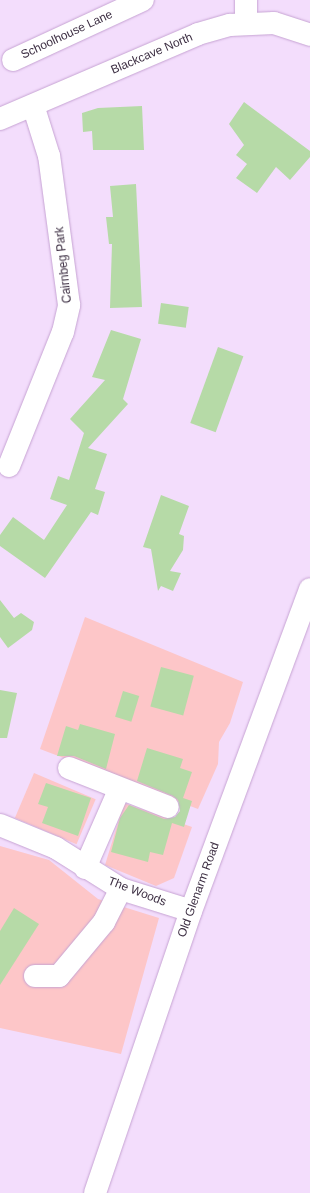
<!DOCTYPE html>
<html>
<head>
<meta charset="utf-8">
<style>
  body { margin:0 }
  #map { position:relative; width:310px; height:1193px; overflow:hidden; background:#f3ddfc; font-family:Helvetica,sans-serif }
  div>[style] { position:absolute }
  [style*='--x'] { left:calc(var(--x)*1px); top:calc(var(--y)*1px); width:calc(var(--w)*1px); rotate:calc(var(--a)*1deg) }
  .green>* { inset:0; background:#fdc6c8; transform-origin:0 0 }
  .building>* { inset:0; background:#b6daa7; transform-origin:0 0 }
  .roads { filter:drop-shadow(0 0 1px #c6a3d3) drop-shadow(0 0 1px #c6a3d3) }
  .minor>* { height:22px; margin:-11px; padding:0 11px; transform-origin:11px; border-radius:11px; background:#fff }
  span { translate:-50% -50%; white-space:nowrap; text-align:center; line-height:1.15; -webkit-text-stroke:3px #fff; paint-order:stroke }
  .street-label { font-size:12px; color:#3d2f43 }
</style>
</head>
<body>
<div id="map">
  <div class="green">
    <div style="clip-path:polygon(85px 617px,243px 682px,230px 723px,219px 742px,218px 764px,198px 809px,40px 749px)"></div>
    <div style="left:34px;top:773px;width:67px;height:49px;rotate:23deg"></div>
    <div style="clip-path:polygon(124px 803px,192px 827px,174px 878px,156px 886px,105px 865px)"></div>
    <div style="clip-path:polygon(0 846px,49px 860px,98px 899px,159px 918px,121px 1054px,0 1028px)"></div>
  </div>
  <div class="building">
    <div style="clip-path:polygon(244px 102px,310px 151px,310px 157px,290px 180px,276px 167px,257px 193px,236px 178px,247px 164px,236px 155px,244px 145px,229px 124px)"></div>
    <div style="clip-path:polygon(142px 106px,144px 150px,93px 150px,92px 131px,83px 132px,82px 113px,98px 108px)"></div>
    <div style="clip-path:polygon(136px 184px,142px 307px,110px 308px,112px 244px,109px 244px,106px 217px,113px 217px,110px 186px)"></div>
    <div style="left:161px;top:303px;width:28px;height:21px;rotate:8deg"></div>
    <div style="clip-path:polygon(111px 330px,141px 339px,123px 399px,128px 404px,88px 448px,107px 454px,95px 489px,105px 492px,98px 515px,91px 512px,45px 578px,0 546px,0 535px,13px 517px,44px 540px,67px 505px,50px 499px,58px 476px,69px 480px,84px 433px,70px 419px,105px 380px,92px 377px)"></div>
    <div style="left:218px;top:347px;width:27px;height:81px;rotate:20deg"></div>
    <div style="clip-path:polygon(161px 495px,189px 506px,179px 534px,184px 536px,183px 550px,170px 571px,181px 573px,173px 591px,161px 586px,158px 591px,151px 549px,143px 547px)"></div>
    <div style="clip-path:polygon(0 600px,14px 618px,21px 613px,34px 622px,32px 630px,8px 648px,0 637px)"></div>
    <div style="left:161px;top:667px;width:34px;height:41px;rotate:15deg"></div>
    <div style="clip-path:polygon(0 690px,17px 693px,7px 738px,0 738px)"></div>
    <div style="left:123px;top:691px;width:17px;height:27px;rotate:17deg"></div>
    <div style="clip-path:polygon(80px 724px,115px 734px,106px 769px,74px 756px,57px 756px,66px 726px,78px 730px)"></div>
    <div style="clip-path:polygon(147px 748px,183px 759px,180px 768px,192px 772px,183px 798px,192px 801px,184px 827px,172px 823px,163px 855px,150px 852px,148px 862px,111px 852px,120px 818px,129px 805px,164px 819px,175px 817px,180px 811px,178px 800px,173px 796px,137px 781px)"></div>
    <div style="clip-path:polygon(46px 783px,91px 798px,78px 836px,42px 823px,48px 807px,38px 804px)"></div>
    <div style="clip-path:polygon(14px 908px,39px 924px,0 985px,0 931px)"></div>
  </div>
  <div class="roads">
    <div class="minor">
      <div style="--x:246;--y:0;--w:23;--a:90"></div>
      <div style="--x:13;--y:60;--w:143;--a:-24.8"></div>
      <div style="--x:0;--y:119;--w:215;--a:-23.2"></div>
      <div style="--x:198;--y:34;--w:33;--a:-16"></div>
      <div style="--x:230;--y:25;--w:44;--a:-2.6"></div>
      <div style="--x:274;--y:23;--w:38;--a:18"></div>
      <div style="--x:9;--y:466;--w:144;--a:-68.1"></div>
      <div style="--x:63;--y:332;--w:28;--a:-77"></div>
      <div style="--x:69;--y:305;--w:150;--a:-97.6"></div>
      <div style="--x:49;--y:156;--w:53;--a:-107.4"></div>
      <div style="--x:69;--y:768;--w:106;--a:21.5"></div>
      <div style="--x:0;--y:825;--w:61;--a:22.3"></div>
      <div style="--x:56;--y:848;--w:77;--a:32.2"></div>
      <div style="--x:121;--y:889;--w:73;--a:17.4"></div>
      <div style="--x:85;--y:868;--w:85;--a:-66.4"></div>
      <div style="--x:35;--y:976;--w:24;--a:0"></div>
      <div style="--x:59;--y:976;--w:70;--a:-50.2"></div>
      <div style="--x:104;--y:922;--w:37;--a:-63"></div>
      <div style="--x:95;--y:1193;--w:298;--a:-71.2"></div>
      <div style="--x:191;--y:911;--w:343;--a:-69.7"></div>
    </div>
  </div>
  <div class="street-label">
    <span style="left:67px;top:35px;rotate:-25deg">Schoolhouse Lane</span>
    <span style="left:152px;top:54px;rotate:-23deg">Blackcave North</span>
    <span style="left:64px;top:265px;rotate:-96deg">Cairnbeg Park</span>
    <span style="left:199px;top:890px;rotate:-70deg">Old Glenarm Road</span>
    <span style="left:137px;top:892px;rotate:21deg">The Woods</span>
  </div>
</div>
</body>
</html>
